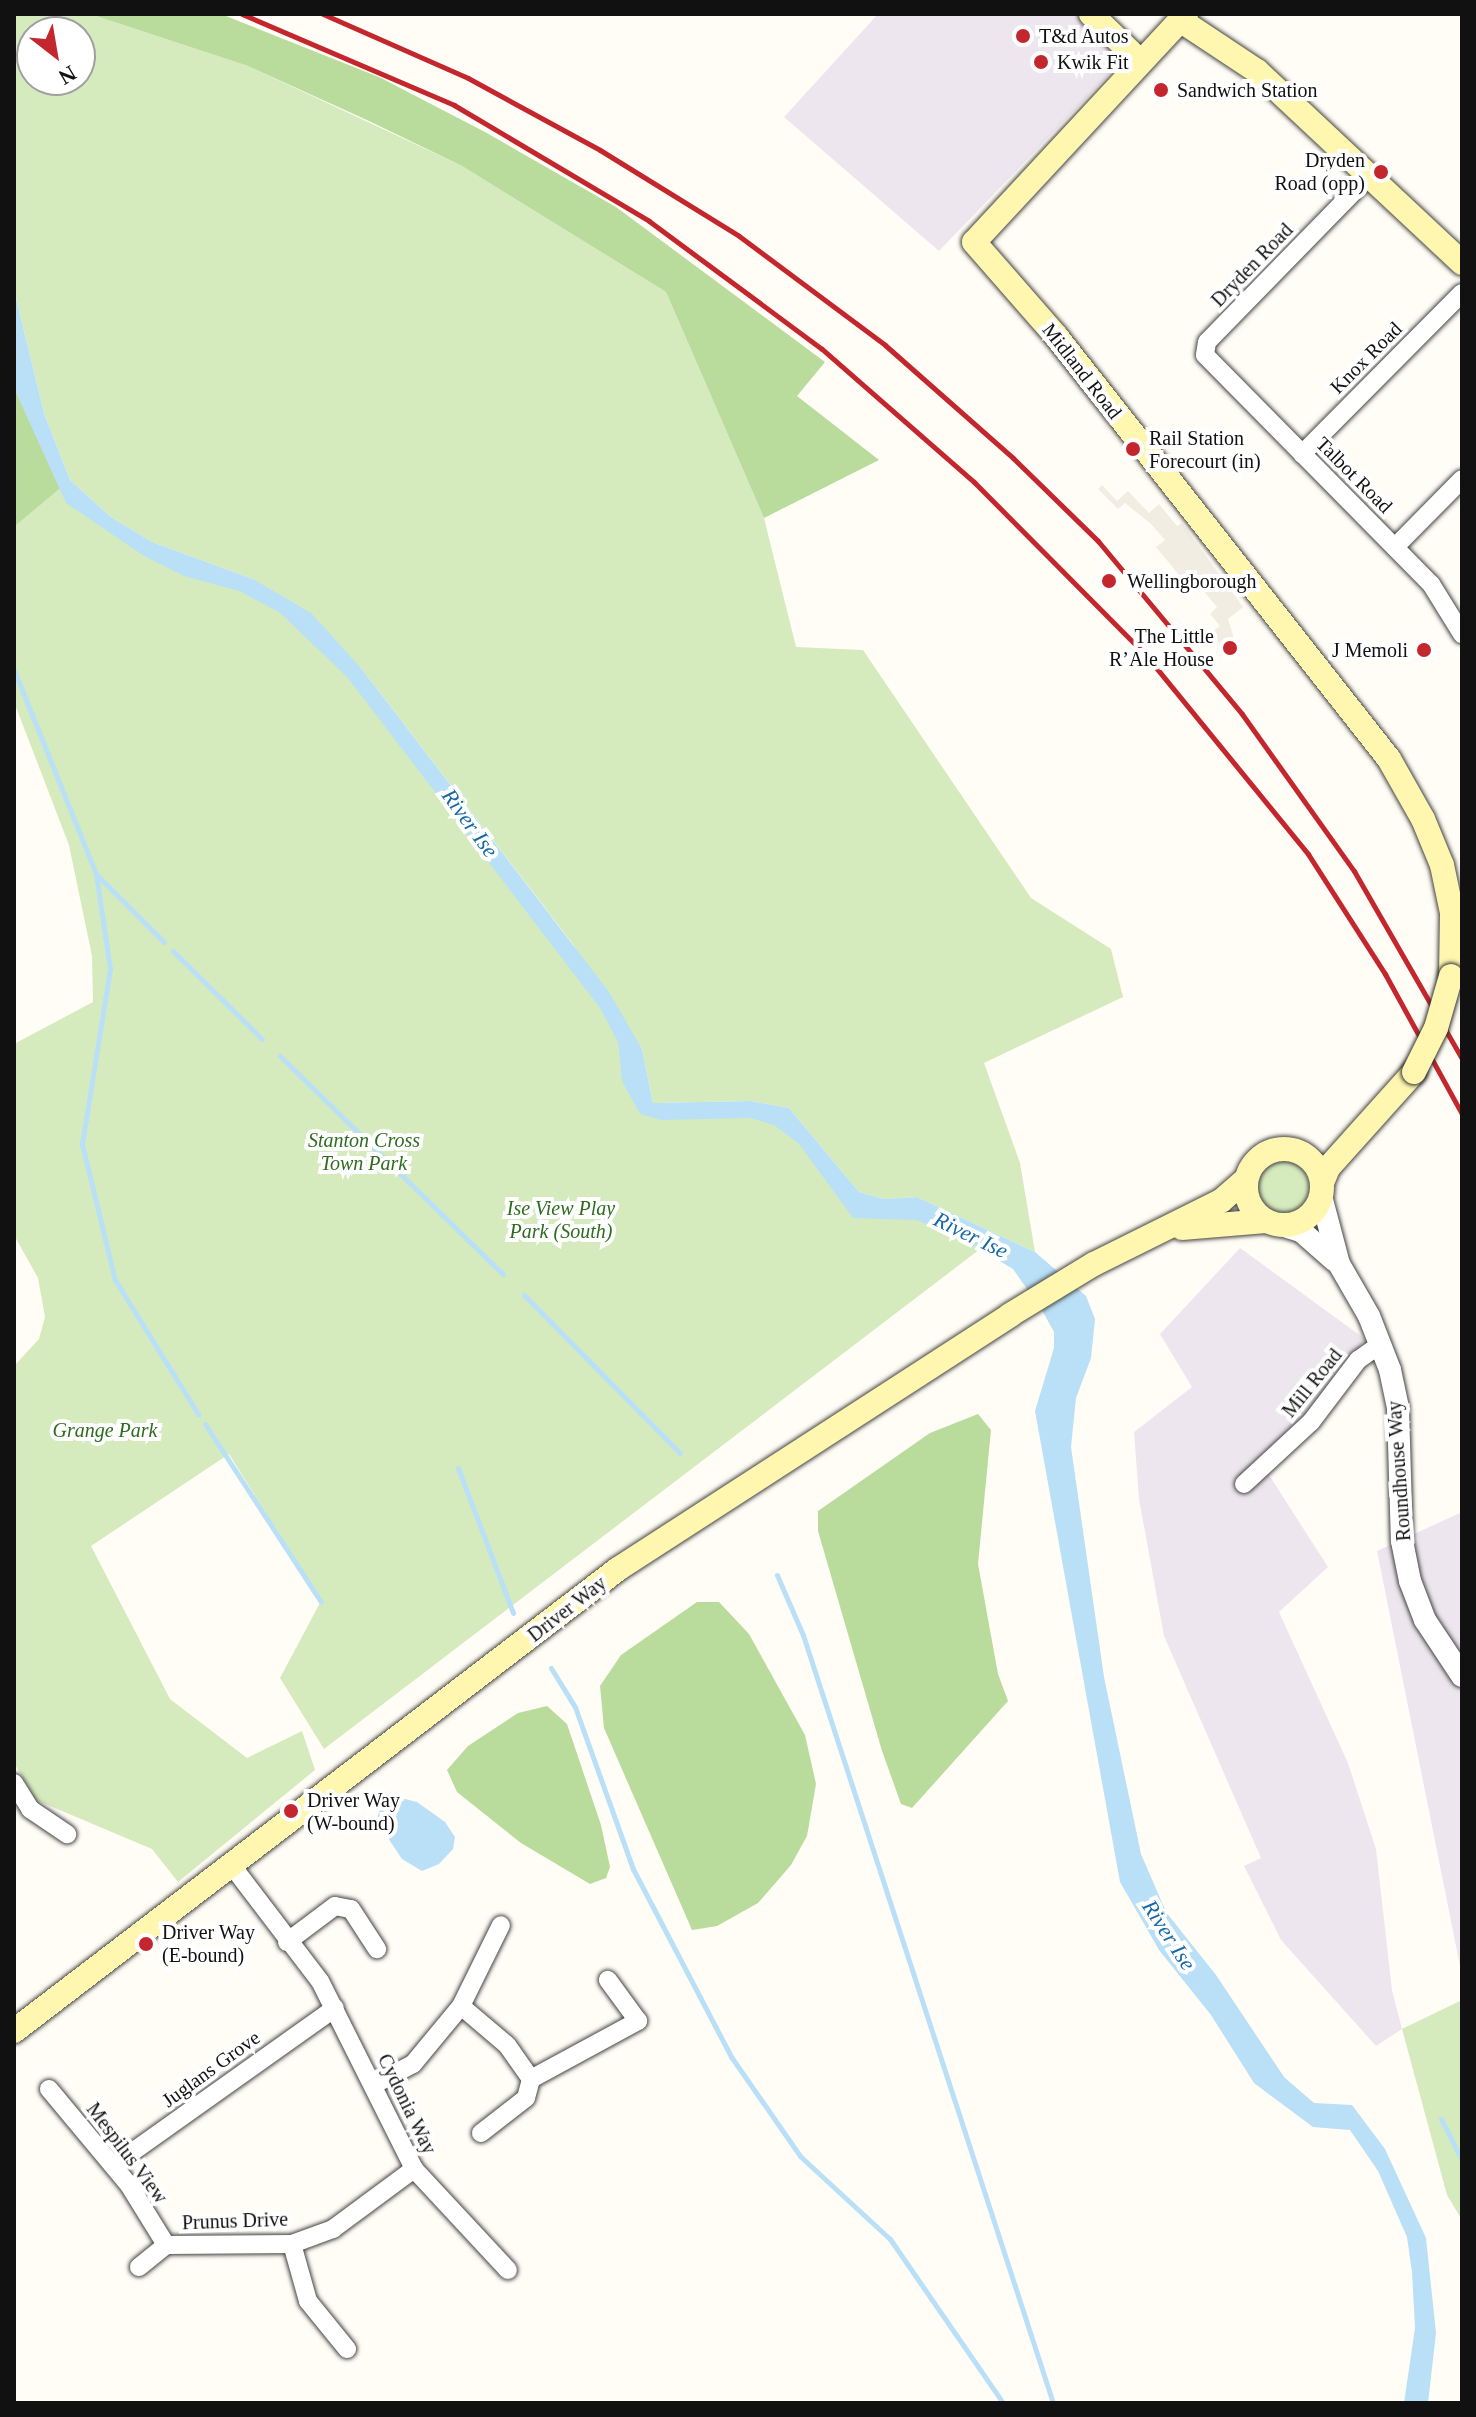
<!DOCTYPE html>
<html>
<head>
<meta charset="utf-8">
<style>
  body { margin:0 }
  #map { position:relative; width:1476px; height:2417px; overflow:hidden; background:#fffdf5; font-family:"Times New Roman",serif }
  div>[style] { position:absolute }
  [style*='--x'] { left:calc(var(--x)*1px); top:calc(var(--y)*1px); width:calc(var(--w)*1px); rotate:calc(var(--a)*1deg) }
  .industrial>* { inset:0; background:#eee6ef }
  .green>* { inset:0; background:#d5ebbd }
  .round { border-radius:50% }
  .forest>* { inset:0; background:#b9dc9c }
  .plaza>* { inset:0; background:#f1ede2 }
  .water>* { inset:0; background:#b9e0f7 }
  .stream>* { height:5px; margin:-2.5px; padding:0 2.5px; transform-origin:2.5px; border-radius:2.5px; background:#b9e0f7 }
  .roads { filter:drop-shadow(0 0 2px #444) drop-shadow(0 0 2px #444) }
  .minor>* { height:18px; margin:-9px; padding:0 9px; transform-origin:9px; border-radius:9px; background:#fff }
  .tertiary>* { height:22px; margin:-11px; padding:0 11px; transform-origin:11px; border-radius:11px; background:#fff }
  .secondary>* { height:24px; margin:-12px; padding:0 12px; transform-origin:12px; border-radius:12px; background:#fff6b0 }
  .secondary>.ring { margin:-12px; padding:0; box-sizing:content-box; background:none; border:24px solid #fff6b0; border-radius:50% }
  .rail>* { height:5px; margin:-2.5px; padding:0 2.5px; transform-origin:2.5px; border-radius:2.5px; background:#c4262e }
  .bridges { filter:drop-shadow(0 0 2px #333) drop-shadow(0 0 2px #333) }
  .secondary-bridge>* { height:24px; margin:-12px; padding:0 12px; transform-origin:12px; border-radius:12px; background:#fff6b0 }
  .dots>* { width:22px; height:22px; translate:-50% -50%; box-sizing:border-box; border:4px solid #fff; border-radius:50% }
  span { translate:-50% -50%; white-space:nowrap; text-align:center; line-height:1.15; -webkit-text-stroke:8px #fff; paint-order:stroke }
  .poi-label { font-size:20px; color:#111 }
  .left { translate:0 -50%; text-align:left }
  .right { translate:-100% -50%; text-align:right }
  .street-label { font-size:20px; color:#111 }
  .park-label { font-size:20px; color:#2f6b1f; font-style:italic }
  .water-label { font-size:22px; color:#1768a6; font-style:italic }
  .frame { position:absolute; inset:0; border:16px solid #111; pointer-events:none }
  .north { position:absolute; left:16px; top:16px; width:80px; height:80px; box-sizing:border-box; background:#fff; border:2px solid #a0a0a0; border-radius:50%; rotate:149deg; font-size:22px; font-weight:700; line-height:32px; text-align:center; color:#111 }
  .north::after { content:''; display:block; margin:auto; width:28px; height:36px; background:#c4262e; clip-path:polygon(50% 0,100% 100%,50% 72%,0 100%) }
</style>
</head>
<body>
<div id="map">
  <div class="industrial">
    <div style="clip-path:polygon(878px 14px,1079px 14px,1112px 46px,1118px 65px,939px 251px,784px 117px)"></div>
    <div style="clip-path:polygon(1240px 1248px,1365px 1339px,1297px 1429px,1260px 1461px,1328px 1567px,1279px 1612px,1348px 1763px,1376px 1849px,1392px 1990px,1402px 2029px,1376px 2046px,1281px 1940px,1244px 1866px,1261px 1858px,1164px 1636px,1139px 1499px,1134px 1432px,1192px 1387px,1160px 1334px)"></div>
    <div style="clip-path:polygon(1462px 1512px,1462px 1976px,1377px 1551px)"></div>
  </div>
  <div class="green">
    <div style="clip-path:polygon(evenodd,14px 14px,90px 14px,248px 66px,462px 166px,666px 292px,764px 518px,796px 647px,863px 650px,1031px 898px,1111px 949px,1123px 997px,984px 1063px,1020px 1163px,1035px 1252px,917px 1197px,884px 1199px,859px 1192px,789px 1108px,751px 1101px,653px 1103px,642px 1049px,572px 943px,361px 668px,253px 579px,152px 542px,111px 517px,70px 480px,44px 413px,16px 298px,14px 14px,32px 32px,80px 32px,80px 80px,32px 80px,32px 32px)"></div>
    <div style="clip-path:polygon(63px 486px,112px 531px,235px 578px,351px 662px,633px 1045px,649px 1115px,785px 1118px,856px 1205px,926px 1213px,988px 1243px,324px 1749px,280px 1678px,321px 1601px,229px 1454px,91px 1546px,170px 1699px,247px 1758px,302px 1731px,315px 1770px,178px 1882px,152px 1849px,36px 1800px,14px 1763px,14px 1366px,39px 1339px,45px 1317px,38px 1278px,14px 1235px,14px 1044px,93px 1002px,92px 956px,69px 845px,14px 702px,14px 527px)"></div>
    <div class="round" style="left:1257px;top:1161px;width:52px;height:52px"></div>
    <div style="clip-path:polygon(1462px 2000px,1462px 2220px,1447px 2195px,1402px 2029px)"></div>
  </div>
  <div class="forest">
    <div style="clip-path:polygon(90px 14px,221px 14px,379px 77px,485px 132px,616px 207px,825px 362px,797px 396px,879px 460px,764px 518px,666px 292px,462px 166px,369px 121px,248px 66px)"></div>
    <div style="clip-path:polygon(14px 316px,63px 486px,14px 527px)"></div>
    <div style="clip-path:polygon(978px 1414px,991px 1430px,978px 1564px,998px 1674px,1008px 1701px,912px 1808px,901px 1804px,882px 1751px,818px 1531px,818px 1511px,930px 1433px)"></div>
    <div style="clip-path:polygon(697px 1602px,719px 1602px,749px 1634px,805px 1735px,816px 1784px,807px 1836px,791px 1865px,758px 1903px,717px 1926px,692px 1930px,604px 1728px,600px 1686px,621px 1655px)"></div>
    <div style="clip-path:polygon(547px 1706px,567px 1724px,601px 1825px,610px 1867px,606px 1878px,590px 1884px,521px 1843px,457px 1792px,447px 1770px,468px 1746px,518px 1713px)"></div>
  </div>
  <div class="plaza">
    <div style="clip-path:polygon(1102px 485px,1117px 501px,1128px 491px,1149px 513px,1159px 504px,1177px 526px,1182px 523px,1243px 607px,1228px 619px,1234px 638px,1222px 647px,1211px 633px,1220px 626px,1210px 614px,1217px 607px,1196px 582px,1189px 587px,1156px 547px,1165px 540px,1151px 524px,1125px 503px,1118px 509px,1098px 489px)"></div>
  </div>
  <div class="water">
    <div style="clip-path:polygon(14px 88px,16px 298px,44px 413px,70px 480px,111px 517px,152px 542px,253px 579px,311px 613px,361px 668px,609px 992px,642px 1049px,653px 1103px,751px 1101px,789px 1108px,859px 1192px,884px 1199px,917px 1197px,1035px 1252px,1086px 1296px,1095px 1319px,1091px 1358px,1076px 1398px,1071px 1447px,1104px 1677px,1141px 1854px,1166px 1912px,1216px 1975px,1284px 2077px,1314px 2103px,1352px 2105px,1385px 2149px,1426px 2238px,1436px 2333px,1428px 2403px,1404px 2403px,1415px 2328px,1412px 2272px,1407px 2237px,1378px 2171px,1350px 2130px,1313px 2127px,1254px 2083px,1211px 2015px,1159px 1950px,1120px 1882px,1035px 1411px,1054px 1348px,1054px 1332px,1043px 1312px,1013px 1269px,957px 1235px,916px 1220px,853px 1218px,799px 1144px,774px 1125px,750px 1118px,661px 1120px,640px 1114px,622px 1081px,618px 1042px,600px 1008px,347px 677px,279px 612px,239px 591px,184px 576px,144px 556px,66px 503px,14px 388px)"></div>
    <div style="clip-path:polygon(401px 1798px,417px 1802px,445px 1822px,455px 1837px,453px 1849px,439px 1864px,422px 1871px,402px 1859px,382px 1829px,377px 1814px,386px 1803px)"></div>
  </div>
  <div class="stream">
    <div style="--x:14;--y:670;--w:220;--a:68.1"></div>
    <div style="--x:96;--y:874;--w:96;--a:45"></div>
    <div style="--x:96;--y:874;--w:96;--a:81.6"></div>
    <div style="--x:110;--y:969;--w:177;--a:99.1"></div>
    <div style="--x:82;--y:1144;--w:140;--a:76.4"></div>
    <div style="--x:115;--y:1280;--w:158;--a:58.2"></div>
    <div style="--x:173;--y:951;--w:125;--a:44.7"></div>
    <div style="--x:280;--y:1056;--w:312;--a:44.4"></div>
    <div style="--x:524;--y:1295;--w:222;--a:45.4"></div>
    <div style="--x:205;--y:1424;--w:212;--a:56.9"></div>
    <div style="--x:458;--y:1468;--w:155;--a:69.2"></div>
    <div style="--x:777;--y:1575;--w:65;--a:66.6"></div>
    <div style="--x:803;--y:1635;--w:808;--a:71.97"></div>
    <div style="--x:551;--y:1668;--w:46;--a:58.4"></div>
    <div style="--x:575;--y:1707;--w:172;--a:70.3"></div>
    <div style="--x:633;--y:1869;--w:213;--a:62.4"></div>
    <div style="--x:732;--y:2058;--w:119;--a:55.2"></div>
    <div style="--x:800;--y:2156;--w:122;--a:42.7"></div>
    <div style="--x:890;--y:2239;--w:199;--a:55.4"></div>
    <div style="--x:1441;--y:2119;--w:46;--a:62.9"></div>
  </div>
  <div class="roads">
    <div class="minor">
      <div style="--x:1370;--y:175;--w:233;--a:134.3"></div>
      <div style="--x:1207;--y:342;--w:13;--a:99"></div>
      <div style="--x:1205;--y:355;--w:322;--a:45.4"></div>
      <div style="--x:1431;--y:584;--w:59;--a:58.2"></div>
      <div style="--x:1302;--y:454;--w:227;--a:-45.2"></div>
      <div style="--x:1395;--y:547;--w:95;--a:-45.4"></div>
      <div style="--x:1244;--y:1484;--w:91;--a:-42.8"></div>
      <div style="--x:1311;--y:1422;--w:78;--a:-52.8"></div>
      <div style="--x:1358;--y:1360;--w:28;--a:-35"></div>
      <div style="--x:14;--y:1783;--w:31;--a:58"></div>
      <div style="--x:30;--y:1809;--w:45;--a:34"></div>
      <div style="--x:233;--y:1867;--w:143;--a:52.7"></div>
      <div style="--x:320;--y:1981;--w:210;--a:63.4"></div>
      <div style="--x:414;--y:2169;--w:138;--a:47.1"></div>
      <div style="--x:287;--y:1942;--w:60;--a:-36.9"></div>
      <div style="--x:335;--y:1906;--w:16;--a:11"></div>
      <div style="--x:351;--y:1909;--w:48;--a:57"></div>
      <div style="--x:461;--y:2006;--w:60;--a:40.3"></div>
      <div style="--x:507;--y:2045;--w:42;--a:54.8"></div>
      <div style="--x:373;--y:2085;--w:45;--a:-27.7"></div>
      <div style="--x:413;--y:2064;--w:75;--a:-50.4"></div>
      <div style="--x:461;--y:2006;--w:90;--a:-63.7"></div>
      <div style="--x:49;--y:2089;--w:125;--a:50.2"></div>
      <div style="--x:129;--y:2185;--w:70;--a:58.3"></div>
      <div style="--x:481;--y:2133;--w:57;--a:-37.9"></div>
      <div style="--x:526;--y:2098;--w:20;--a:-75"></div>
      <div style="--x:531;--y:2079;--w:122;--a:-28.5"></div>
      <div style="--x:638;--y:2021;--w:51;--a:-126.2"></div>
      <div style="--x:114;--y:2165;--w:271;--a:-35.4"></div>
      <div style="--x:292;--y:2244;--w:59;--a:74.3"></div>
      <div style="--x:308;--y:2301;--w:62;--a:50.9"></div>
      <div style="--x:139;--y:2267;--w:35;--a:-39"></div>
      <div style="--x:166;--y:2245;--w:126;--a:-0.5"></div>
      <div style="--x:292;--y:2244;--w:44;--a:-20.1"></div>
      <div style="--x:333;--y:2229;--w:101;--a:-36.5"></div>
    </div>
    <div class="tertiary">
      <div style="--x:1321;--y:1196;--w:70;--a:75.2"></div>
      <div style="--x:1339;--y:1264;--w:60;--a:60"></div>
      <div style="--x:1369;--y:1316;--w:58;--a:68.7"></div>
      <div style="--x:1390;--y:1370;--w:40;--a:78"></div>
      <div style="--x:1398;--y:1409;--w:132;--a:88.3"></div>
      <div style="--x:1402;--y:1541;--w:41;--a:78.7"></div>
      <div style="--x:1410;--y:1581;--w:42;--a:69"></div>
      <div style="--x:1425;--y:1620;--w:67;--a:56.5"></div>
      <div style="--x:1281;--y:1225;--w:21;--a:17"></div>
      <div style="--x:1301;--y:1231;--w:45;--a:41.4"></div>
    </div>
    <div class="secondary">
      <div style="--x:1091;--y:14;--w:68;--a:43.8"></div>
      <div style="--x:1186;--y:14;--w:311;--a:132.9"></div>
      <div style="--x:974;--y:242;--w:125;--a:48.9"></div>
      <div style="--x:1056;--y:336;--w:538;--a:51.79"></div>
      <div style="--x:1389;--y:759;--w:69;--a:60.5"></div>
      <div style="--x:1423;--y:819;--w:50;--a:67.6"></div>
      <div style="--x:1442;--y:865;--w:49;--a:78.2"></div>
      <div style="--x:1452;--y:913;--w:63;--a:90.9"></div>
      <div style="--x:1180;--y:20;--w:92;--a:33.5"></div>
      <div style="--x:1257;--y:71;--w:281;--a:43.1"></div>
      <div class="ring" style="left:1246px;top:1149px;width:52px;height:52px"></div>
      <div style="--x:1322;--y:1183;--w:16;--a:-68"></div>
      <div style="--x:1328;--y:1168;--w:129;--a:-48.1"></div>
      <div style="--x:1182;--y:1228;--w:84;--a:-4.8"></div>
      <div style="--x:14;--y:2031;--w:760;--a:-37.41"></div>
      <div style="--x:618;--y:1569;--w:467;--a:-32.9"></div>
      <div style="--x:1010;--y:1315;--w:98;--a:-31.3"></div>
      <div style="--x:1094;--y:1264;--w:142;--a:-26.4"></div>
      <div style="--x:1221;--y:1201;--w:33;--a:-41"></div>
    </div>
  </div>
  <div class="rail">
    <div style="--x:242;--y:14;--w:231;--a:23.2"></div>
    <div style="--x:454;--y:105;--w:227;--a:30.7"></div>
    <div style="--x:649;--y:221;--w:215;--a:36.5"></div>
    <div style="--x:822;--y:349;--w:202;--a:41.2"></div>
    <div style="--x:974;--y:482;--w:243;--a:45.2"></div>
    <div style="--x:1145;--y:654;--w:258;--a:50.8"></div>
    <div style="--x:1308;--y:854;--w:143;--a:57.3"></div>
    <div style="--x:1385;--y:974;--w:160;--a:61.2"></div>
    <div style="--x:323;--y:14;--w:158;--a:23.8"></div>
    <div style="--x:468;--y:78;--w:150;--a:28.6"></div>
    <div style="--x:600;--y:150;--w:163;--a:31.7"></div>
    <div style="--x:739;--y:236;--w:182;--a:36.7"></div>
    <div style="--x:885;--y:345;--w:171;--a:41.4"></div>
    <div style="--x:1013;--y:458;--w:119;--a:44.3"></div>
    <div style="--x:1098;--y:541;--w:225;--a:50.2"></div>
    <div style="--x:1242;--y:714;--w:193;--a:54.5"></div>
    <div style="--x:1354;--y:871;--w:217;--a:60.1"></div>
  </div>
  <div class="bridges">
    <div class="secondary-bridge">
      <div style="--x:1414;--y:1072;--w:49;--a:-63.4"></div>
      <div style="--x:1436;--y:1028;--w:54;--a:-73.9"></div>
    </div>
  </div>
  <div class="dots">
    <div style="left:1023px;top:36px;background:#c4262e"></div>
    <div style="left:1041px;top:62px;background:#c4262e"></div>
    <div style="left:1161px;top:90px;background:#c4262e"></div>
    <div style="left:1381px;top:172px;background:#c4262e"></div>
    <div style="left:1133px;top:449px;background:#c4262e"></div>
    <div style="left:1109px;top:581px;background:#c4262e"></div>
    <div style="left:1230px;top:648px;background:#c4262e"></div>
    <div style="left:1424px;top:650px;background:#c4262e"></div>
    <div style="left:291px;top:1811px;background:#c4262e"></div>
    <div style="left:146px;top:1944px;background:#c4262e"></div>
  </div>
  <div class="poi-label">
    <span class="left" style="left:1039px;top:36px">T&amp;d Autos</span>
    <span class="left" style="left:1057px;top:62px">Kwik Fit</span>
    <span class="left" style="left:1177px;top:90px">Sandwich Station</span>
    <span class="right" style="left:1365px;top:172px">Dryden<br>Road (opp)</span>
    <span class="left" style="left:1149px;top:450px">Rail Station<br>Forecourt (in)</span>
    <span class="left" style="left:1127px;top:581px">Wellingborough</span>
    <span class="right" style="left:1214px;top:648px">The Little<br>R’Ale House</span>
    <span class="right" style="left:1408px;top:650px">J Memoli</span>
    <span class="left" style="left:307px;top:1812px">Driver Way<br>(W-bound)</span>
    <span class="left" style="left:162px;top:1944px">Driver Way<br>(E-bound)</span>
  </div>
  <div class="street-label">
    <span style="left:1252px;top:265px;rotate:-46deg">Dryden Road</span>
    <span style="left:1366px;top:358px;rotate:-45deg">Knox Road</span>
    <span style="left:1082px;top:371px;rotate:52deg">Midland Road</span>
    <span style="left:1354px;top:475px;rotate:45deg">Talbot Road</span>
    <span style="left:1312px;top:1383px;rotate:-51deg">Mill Road</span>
    <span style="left:1399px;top:1471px;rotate:-94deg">Roundhouse Way</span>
    <span style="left:567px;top:1609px;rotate:-38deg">Driver Way</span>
    <span style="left:211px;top:2069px;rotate:-36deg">Juglans Grove</span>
    <span style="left:407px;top:2104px;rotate:64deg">Cydonia Way</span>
    <span style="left:127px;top:2153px;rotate:53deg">Mespilus View</span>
    <span style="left:235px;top:2221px;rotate:-2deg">Prunus Drive</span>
  </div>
  <div class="park-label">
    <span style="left:364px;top:1152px">Stanton Cross<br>Town Park</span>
    <span style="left:561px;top:1220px">Ise View Play<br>Park (South)</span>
    <span style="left:105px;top:1430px">Grange Park</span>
  </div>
  <div class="water-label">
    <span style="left:470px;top:823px;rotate:54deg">River Ise</span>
    <span style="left:971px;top:1235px;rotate:26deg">River Ise</span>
    <span style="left:1169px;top:1935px;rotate:57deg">River Ise</span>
  </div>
  <div class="frame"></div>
  <div class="north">N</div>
</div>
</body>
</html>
